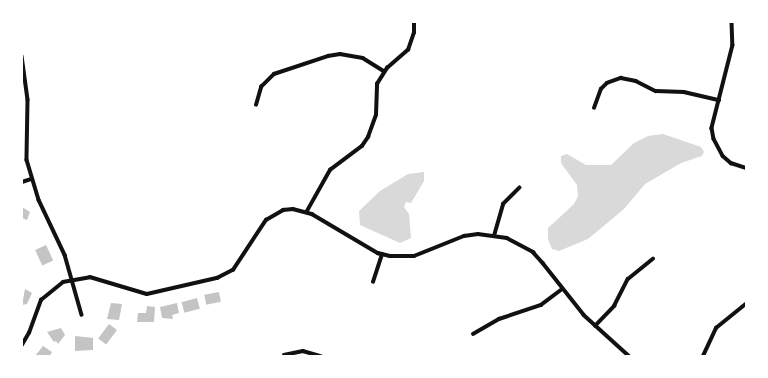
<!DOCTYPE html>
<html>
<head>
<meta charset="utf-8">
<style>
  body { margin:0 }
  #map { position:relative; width:768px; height:378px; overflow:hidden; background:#fff; font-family:"Fira Sans Condensed",sans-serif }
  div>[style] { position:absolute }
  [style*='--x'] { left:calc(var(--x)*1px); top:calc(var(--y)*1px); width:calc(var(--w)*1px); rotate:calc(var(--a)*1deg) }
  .water>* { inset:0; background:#d9d9d9 }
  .building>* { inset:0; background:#c4c4c4; transform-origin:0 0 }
  .minor>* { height:3.5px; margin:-1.75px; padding:0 1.75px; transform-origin:1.75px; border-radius:1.75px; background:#111 }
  span { translate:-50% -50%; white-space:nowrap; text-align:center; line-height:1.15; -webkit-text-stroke:3.5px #fff; paint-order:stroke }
  .frame { position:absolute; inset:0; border:23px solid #fff; pointer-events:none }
</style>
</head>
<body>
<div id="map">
  <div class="water">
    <div style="clip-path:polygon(663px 134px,701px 147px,704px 152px,702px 156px,681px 163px,645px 184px,624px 209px,588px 239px,559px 251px,552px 249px,548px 239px,548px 228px,574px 204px,578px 196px,577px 185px,561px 163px,561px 156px,567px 154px,586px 165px,611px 165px,634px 143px,648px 136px)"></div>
    <div style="clip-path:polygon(424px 172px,424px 181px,411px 203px,406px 202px,404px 207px,409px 214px,411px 238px,400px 243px,360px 225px,359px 211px,380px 191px,408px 174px)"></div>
  </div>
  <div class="building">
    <div style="clip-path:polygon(22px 207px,30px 212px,27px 220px,22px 218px)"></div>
    <div style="left:46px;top:245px;width:17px;height:12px;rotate:65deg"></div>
    <div style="clip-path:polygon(25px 289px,32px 293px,27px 304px,22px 305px)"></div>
    <div style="left:219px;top:292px;width:10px;height:15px;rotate:79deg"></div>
    <div style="left:197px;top:298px;width:11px;height:16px;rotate:75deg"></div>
    <div style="clip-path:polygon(111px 303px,122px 304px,119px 320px,107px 319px)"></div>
    <div style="clip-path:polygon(177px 303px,179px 313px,172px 315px,173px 319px,162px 318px,160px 307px)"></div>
    <div style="clip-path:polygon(147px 306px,155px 307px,154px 322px,137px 322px,138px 313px,146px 313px)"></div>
    <div style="left:109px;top:324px;width:10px;height:18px;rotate:37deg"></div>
    <div style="clip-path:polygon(61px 328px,65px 335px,58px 344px,56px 341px,54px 342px,47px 332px)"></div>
    <div style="clip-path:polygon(75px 336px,93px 338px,93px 350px,75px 351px)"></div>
    <div style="clip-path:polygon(43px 346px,52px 352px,50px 356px,35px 356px)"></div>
  </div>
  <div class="minor">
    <div style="--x:732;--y:22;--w:23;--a:88"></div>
    <div style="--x:733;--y:45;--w:86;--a:104.2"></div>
    <div style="--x:712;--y:128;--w:11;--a:80"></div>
    <div style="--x:714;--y:139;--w:19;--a:62"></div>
    <div style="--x:723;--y:156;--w:11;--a:41"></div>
    <div style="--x:731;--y:163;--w:16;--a:18"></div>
    <div style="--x:22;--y:56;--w:44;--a:82.2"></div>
    <div style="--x:28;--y:100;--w:60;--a:91"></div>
    <div style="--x:27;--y:160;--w:42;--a:73.3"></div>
    <div style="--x:39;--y:200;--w:61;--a:64.7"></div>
    <div style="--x:65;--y:255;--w:62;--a:74.2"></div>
    <div style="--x:256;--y:105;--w:19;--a:-74"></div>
    <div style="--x:261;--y:87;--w:18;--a:-45"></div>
    <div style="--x:274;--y:74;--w:57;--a:-18.4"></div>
    <div style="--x:328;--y:56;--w:12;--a:-9"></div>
    <div style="--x:340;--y:54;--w:23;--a:10"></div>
    <div style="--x:363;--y:58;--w:25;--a:32"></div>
    <div style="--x:594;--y:108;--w:20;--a:-70"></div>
    <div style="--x:601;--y:89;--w:8;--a:-45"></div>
    <div style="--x:607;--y:83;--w:15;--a:-20"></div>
    <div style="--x:621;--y:78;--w:15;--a:11"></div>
    <div style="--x:636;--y:81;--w:22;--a:27"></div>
    <div style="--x:656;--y:91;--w:28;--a:2"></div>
    <div style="--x:684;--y:92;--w:36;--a:13"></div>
    <div style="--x:22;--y:182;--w:9;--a:-18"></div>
    <div style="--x:307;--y:211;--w:47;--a:-60.7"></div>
    <div style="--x:330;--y:170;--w:40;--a:-37"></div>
    <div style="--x:362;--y:146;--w:11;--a:-56"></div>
    <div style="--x:368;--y:137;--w:23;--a:-70"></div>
    <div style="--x:376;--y:115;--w:31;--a:-88"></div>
    <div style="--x:377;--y:84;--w:19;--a:-58"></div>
    <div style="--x:387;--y:68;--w:28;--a:-41"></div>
    <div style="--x:408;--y:50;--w:18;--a:-71"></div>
    <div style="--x:414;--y:33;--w:11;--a:-90"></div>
    <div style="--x:494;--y:236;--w:33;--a:-74"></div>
    <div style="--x:503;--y:204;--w:23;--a:-45"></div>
    <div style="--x:373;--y:282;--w:29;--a:-72"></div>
    <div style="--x:595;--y:326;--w:28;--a:-46"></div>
    <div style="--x:614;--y:306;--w:30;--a:-63"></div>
    <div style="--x:628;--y:279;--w:32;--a:-39"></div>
    <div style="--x:473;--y:334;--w:30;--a:-30"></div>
    <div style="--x:499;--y:319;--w:44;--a:-18.4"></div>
    <div style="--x:541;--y:305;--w:26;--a:-37"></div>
    <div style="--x:22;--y:345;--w:14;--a:-60"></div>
    <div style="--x:29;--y:333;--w:35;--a:-70"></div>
    <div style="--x:41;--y:300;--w:28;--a:-39"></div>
    <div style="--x:63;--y:282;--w:27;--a:-10"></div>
    <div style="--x:90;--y:277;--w:59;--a:16.6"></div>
    <div style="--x:147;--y:294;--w:72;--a:-12.9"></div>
    <div style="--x:217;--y:278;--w:18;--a:-27"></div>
    <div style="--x:233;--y:270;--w:60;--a:-56.6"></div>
    <div style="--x:266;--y:220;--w:20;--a:-30"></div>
    <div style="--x:283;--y:210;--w:10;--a:-6"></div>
    <div style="--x:293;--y:209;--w:20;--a:15"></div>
    <div style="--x:312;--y:214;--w:77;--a:30.6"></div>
    <div style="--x:378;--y:253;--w:12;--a:14"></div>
    <div style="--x:390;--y:256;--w:24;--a:0"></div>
    <div style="--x:414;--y:256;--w:54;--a:-21.8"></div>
    <div style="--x:464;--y:236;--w:14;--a:-8"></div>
    <div style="--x:478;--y:234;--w:29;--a:8"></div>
    <div style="--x:507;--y:238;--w:30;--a:28"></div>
    <div style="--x:533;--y:252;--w:15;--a:48"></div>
    <div style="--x:543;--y:263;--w:66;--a:51.7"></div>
    <div style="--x:584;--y:315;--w:61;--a:42.3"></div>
    <div style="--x:284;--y:355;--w:19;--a:-12"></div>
    <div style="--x:303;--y:351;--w:19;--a:16"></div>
    <div style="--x:703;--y:356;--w:31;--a:-65"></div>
    <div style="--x:716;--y:328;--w:38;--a:-39"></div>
  </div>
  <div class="frame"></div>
</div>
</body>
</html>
